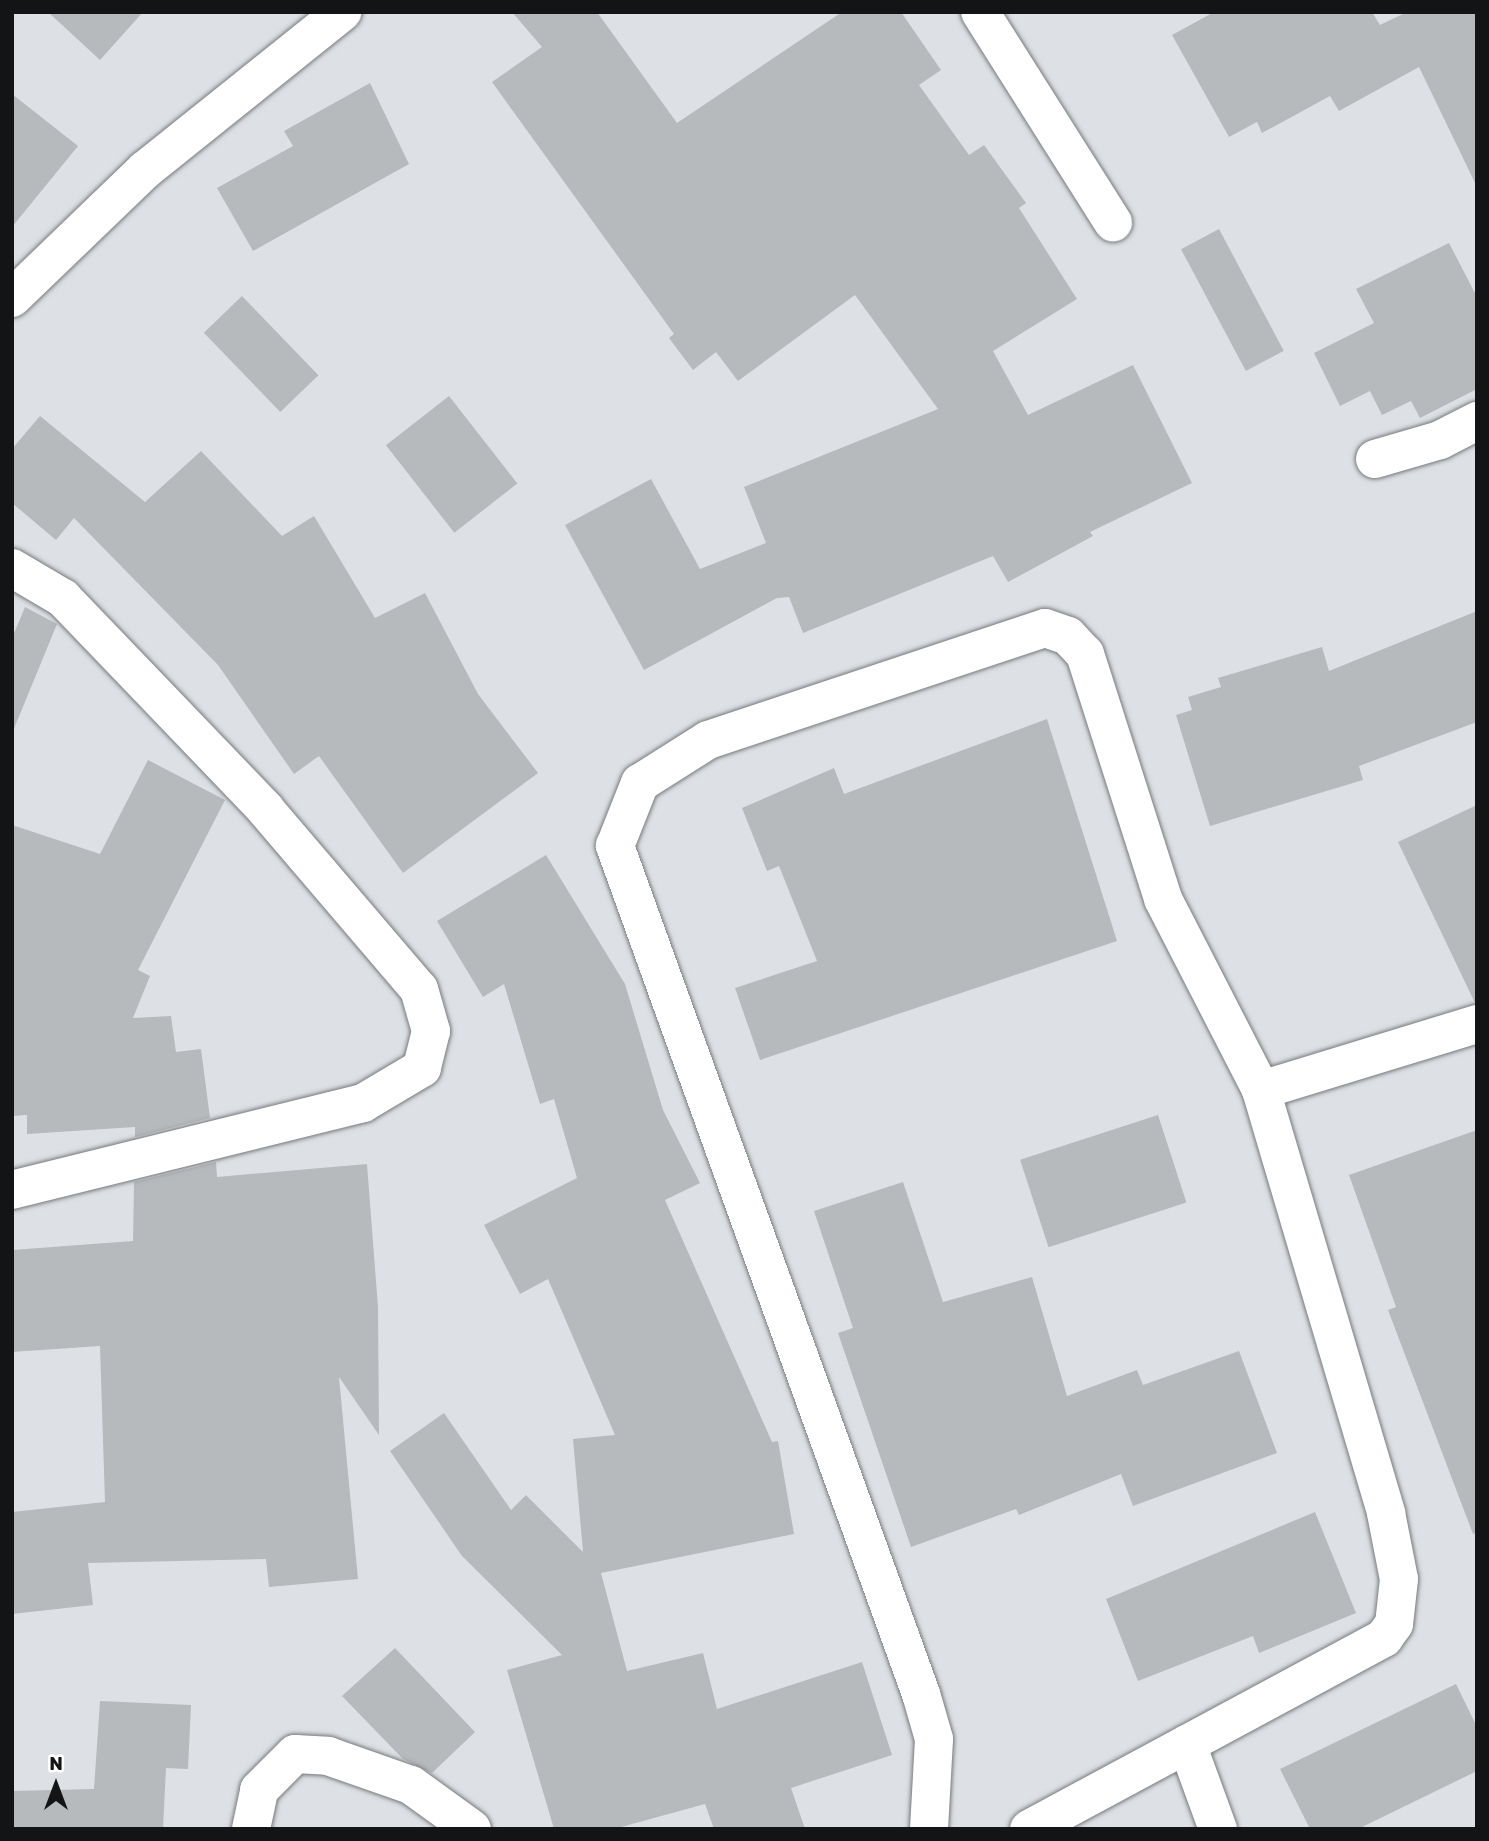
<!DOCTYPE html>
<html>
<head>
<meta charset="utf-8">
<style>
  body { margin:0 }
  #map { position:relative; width:1489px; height:1841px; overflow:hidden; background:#dde1e5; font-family:Rubik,sans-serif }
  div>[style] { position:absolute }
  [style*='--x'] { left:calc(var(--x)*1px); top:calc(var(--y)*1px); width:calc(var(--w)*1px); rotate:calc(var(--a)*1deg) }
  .building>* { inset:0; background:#b6babd; transform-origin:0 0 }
  .roads { filter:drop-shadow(0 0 2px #777a7d) drop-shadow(0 0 2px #777a7d) }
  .minor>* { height:38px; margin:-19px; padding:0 19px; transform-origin:19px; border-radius:19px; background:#fff }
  span { translate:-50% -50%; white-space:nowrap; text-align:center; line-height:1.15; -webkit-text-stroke:7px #fff; paint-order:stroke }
  .frame { position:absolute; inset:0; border:14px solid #131415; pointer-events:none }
  .north { position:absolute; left:21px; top:1750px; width:70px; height:70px; -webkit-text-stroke:5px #fff; paint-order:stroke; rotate:0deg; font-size:19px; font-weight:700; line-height:28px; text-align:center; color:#131415 }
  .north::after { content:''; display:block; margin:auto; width:24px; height:32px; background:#131415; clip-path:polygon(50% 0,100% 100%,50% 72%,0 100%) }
</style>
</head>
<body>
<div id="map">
  <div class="building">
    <div style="clip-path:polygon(48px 12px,143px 12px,100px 60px)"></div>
    <div style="clip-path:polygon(512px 12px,597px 12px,677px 123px,842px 12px,901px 12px,941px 70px,919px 85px,969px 155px,984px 145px,1026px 203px,1019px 208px,1077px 299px,993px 351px,1028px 415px,1133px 365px,1192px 483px,1090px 532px,1093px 536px,1008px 582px,993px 556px,803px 633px,789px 597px,777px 598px,644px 670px,565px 525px,651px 479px,700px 569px,766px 543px,744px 487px,938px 409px,855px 295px,738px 381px,716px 352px,693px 370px,669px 338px,674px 334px,492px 82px,542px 47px)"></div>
    <div style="clip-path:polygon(1214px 12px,1372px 12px,1380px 25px,1407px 12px,1477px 12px,1477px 187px,1419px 67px,1339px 111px,1330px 96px,1262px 133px,1257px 122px,1229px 137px,1172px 35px)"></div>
    <div style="clip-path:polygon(370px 83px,409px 164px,253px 251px,217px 188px,293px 146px,284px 131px)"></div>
    <div style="clip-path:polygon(12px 94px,78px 146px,12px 227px)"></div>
    <div style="left:1219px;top:229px;width:138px;height:43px;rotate:62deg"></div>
    <div style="clip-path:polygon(1449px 243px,1477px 297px,1477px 389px,1420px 418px,1411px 401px,1382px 415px,1370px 391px,1340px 406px,1314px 353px,1374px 323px,1356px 289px)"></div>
    <div style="left:242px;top:296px;width:110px;height:53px;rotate:46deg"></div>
    <div style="left:449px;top:396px;width:111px;height:80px;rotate:52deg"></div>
    <div style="clip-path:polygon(40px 416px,145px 502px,201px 451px,282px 536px,314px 516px,375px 618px,425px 593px,478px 694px,538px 773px,403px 873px,319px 756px,294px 774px,218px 665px,74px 518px,56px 540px,12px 503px,12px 449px)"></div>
    <div style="clip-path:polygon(25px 607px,57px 624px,13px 731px,12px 638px)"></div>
    <div style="clip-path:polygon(1477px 611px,1477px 722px,1359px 766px,1363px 780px,1210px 826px,1176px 715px,1192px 710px,1188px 697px,1221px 687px,1218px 678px,1322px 647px,1329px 671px)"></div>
    <div style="clip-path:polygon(1047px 719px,1117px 941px,760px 1060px,735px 988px,817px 961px,779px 866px,767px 871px,742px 808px,834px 768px,844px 794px)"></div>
    <div style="clip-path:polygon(148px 760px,225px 800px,138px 970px,150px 976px,133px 1018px,171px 1016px,176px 1052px,201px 1049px,210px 1118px,135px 1137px,135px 1127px,27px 1134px,27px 1115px,12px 1116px,12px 825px,100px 854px)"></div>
    <div style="clip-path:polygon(1477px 805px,1477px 1003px,1475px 1003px,1398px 842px)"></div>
    <div style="clip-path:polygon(546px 855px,625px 984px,663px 1110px,700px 1183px,665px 1200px,772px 1442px,778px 1441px,794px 1534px,601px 1573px,627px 1671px,703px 1653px,717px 1709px,862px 1662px,892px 1755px,791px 1788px,805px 1829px,714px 1829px,705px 1804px,614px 1829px,554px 1829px,507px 1670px,562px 1655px,462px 1556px,390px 1451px,444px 1413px,511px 1510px,526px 1495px,583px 1552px,573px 1439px,615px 1435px,548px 1279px,520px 1294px,484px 1225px,577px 1178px,554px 1099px,540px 1104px,504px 984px,483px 997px,437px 921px)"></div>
    <div style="left:1158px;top:1115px;width:92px;height:145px;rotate:72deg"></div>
    <div style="clip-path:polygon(1477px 1130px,1477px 1533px,1473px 1534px,1388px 1310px,1396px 1307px,1349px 1175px)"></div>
    <div style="clip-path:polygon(216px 1162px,217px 1177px,367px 1164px,378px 1307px,379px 1435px,339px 1377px,358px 1579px,269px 1587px,266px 1559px,88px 1563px,93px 1605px,12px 1614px,12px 1512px,105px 1502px,100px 1346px,12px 1352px,12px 1250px,133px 1241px,134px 1182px)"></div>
    <div style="clip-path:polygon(903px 1182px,943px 1302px,1032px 1277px,1067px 1396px,1137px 1370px,1143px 1385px,1239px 1351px,1277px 1453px,1133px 1506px,1121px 1474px,1019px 1515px,1016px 1509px,911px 1547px,838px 1333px,853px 1328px,814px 1211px)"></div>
    <div style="clip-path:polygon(1315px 1512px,1356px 1613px,1259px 1653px,1253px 1636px,1138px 1681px,1106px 1599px)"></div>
    <div style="clip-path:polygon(395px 1648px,475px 1732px,432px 1773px,403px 1759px,342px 1696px)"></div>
    <div style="clip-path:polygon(1456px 1684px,1477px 1727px,1477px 1771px,1358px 1829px,1310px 1829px,1280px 1769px)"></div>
    <div style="clip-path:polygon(100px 1701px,191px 1705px,188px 1769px,166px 1768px,163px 1829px,12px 1829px,12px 1791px,94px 1789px)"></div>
  </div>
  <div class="roads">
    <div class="minor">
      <div style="--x:980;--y:12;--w:249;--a:57.7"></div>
      <div style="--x:12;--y:298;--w:185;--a:-43.9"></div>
      <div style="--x:145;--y:170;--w:253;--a:-38.7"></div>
      <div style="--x:1375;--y:459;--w:68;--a:-16.3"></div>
      <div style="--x:1440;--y:440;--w:42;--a:-27.2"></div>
      <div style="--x:12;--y:568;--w:59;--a:30.5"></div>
      <div style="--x:63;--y:598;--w:292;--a:46.2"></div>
      <div style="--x:265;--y:809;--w:237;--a:49.5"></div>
      <div style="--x:419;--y:989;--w:44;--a:74.1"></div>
      <div style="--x:431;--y:1031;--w:38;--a:104"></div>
      <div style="--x:422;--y:1068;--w:69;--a:149.3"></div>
      <div style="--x:363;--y:1103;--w:362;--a:166.1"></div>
      <div style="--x:1261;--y:1090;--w:226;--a:-17"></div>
      <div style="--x:1187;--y:1744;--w:90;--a:70"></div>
      <div style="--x:251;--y:1829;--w:40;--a:-78"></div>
      <div style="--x:259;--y:1790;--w:51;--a:-45"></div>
      <div style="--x:295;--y:1754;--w:33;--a:3"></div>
      <div style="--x:328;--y:1756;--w:88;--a:19.3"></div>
      <div style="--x:411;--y:1785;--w:75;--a:35.8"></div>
      <div style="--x:929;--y:1829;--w:90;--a:-86.8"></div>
      <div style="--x:934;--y:1739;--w:47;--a:-106.1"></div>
      <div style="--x:921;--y:1694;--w:902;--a:-109.84"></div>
      <div style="--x:615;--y:846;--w:68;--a:-68.4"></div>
      <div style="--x:640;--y:783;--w:80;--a:-32.3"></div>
      <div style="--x:708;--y:740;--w:355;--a:-18.4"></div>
      <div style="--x:1045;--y:628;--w:24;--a:19"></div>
      <div style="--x:1068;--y:636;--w:25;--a:47"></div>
      <div style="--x:1085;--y:654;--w:257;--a:72.3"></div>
      <div style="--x:1163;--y:899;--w:215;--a:62.8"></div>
      <div style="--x:1261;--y:1090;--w:441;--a:73.5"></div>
      <div style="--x:1386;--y:1513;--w:67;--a:78.9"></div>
      <div style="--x:1399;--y:1579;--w:45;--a:96.3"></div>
      <div style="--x:1394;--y:1624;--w:17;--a:126"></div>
      <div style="--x:1384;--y:1638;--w:403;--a:151.7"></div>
    </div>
  </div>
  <div class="frame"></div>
  <div class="north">N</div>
</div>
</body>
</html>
